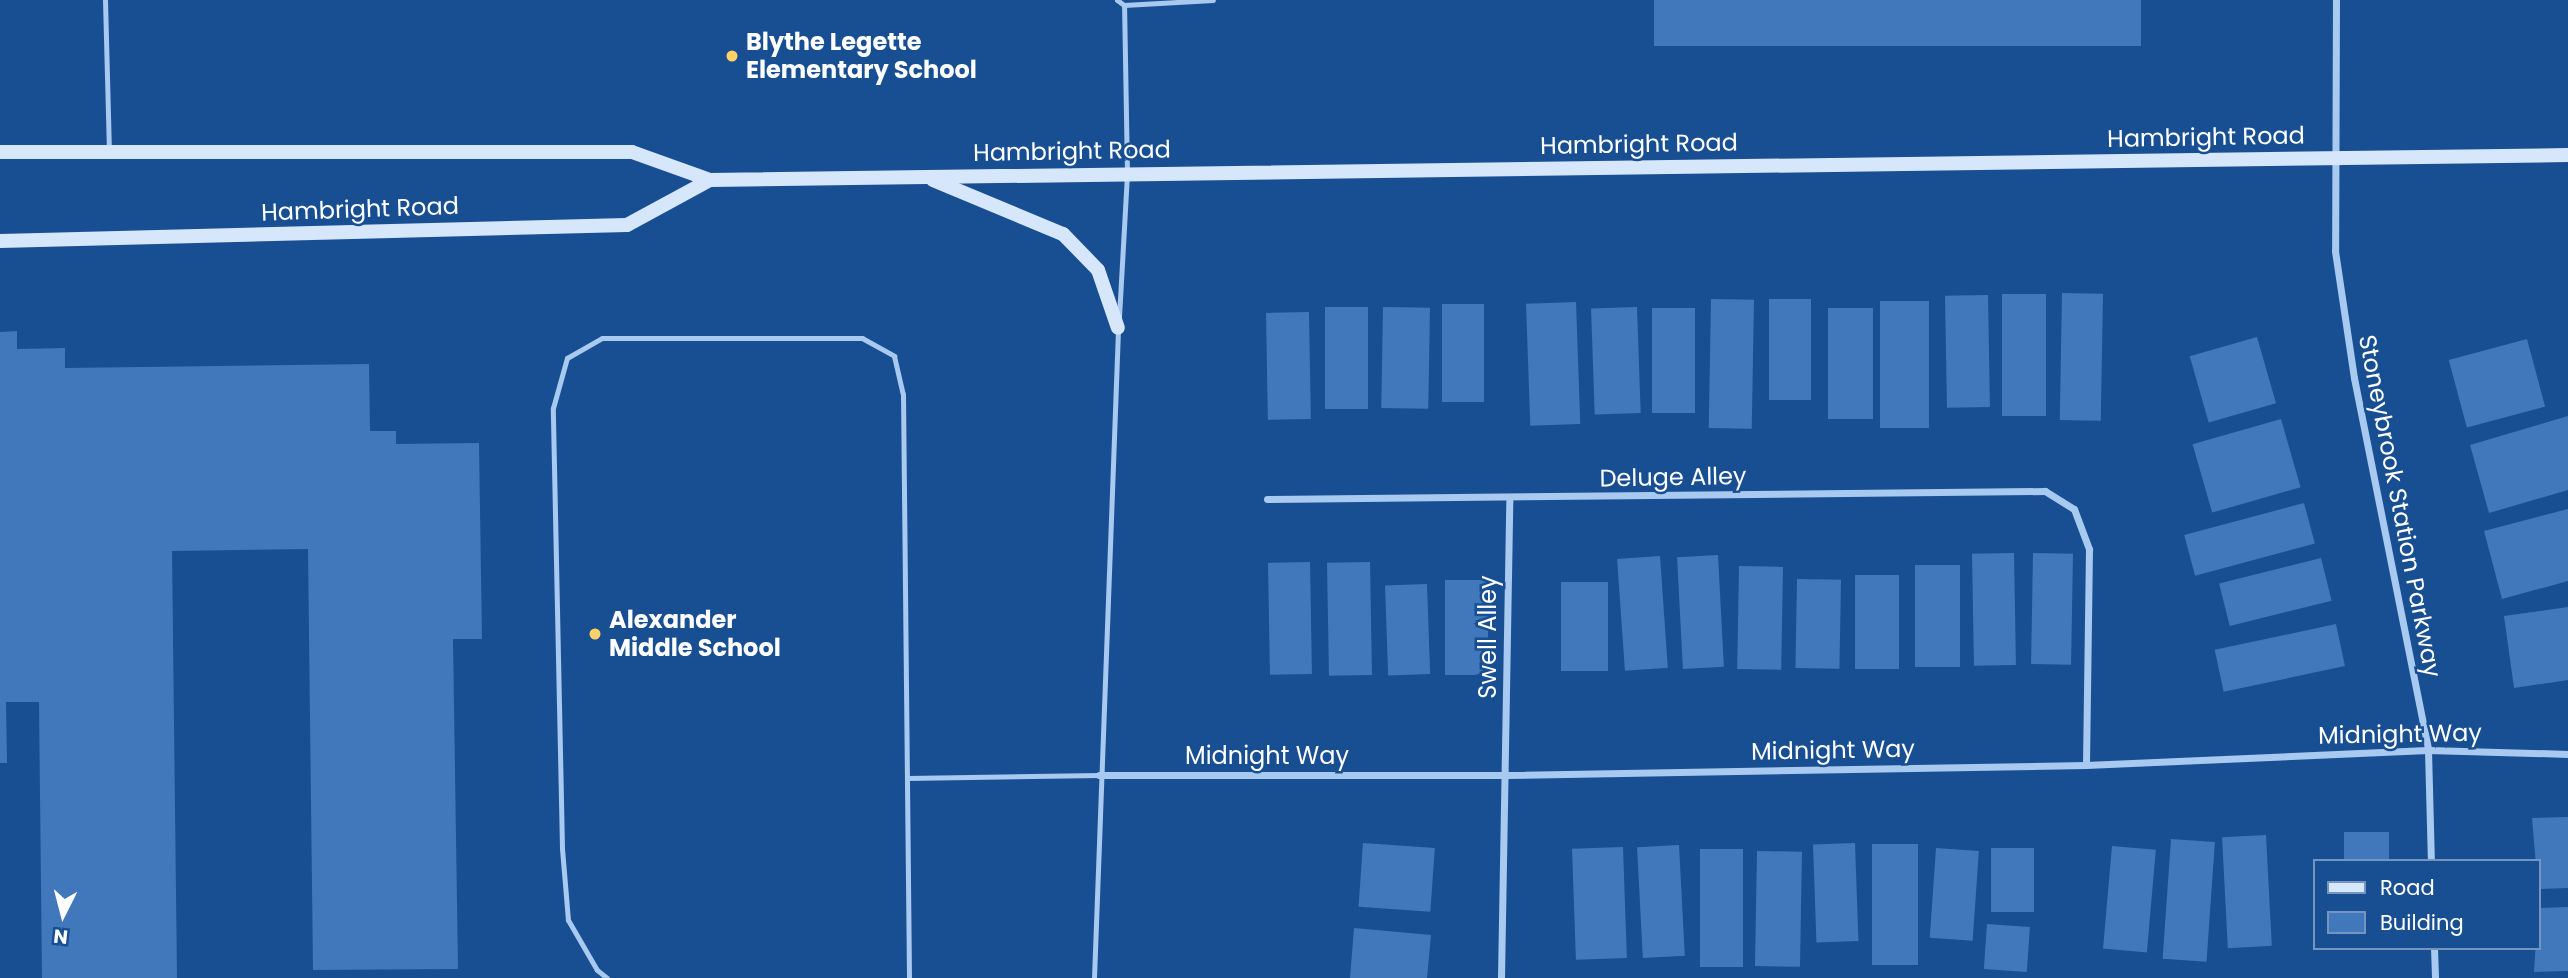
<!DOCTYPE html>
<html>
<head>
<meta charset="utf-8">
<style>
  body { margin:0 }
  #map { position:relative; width:2568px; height:978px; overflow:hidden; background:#184f93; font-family:Poppins,sans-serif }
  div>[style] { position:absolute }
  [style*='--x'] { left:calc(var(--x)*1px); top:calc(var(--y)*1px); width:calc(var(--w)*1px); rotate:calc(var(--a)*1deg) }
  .building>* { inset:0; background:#4178bb; transform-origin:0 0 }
  .service>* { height:5px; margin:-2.5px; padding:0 2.5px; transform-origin:2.5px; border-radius:2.5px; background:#a8c9f0 }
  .minor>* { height:7px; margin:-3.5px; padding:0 3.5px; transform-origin:3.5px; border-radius:3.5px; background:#a8c9f0 }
  .secondary>* { height:14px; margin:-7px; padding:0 7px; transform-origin:7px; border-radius:7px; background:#d6e6fb }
  .dots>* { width:19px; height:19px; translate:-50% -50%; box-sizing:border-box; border:4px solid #184f93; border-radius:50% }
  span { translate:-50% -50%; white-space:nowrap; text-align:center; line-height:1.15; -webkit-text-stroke:5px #184f93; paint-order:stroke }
  .poi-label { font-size:24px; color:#fff; font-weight:700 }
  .left { translate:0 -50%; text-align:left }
  .street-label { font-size:24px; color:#fff }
  .legend { position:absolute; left:2313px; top:859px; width:228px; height:91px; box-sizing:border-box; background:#184f93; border:2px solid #7495be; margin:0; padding:9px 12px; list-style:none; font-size:21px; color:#fff }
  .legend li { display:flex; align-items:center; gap:14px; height:35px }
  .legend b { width:35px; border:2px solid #7495be }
  .north { position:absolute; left:28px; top:880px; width:70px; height:70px; -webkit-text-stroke:5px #184f93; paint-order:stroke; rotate:186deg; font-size:19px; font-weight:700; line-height:28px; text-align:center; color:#fff }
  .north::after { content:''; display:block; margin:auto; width:24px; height:32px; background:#fff; clip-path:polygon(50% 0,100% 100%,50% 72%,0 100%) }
</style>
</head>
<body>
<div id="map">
  <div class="building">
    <div style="left:1654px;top:0;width:487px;height:46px"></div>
    <div style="left:2062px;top:293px;width:41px;height:127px;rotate:1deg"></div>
    <div style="left:2002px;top:294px;width:44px;height:122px"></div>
    <div style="left:1988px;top:295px;width:112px;height:43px;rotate:89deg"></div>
    <div style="left:1711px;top:299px;width:43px;height:129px;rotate:1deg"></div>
    <div style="left:1769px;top:299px;width:42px;height:101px"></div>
    <div style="left:1929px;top:301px;width:127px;height:49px;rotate:90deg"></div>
    <div style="left:1576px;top:302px;width:122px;height:50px;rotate:88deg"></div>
    <div style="left:1442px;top:304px;width:42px;height:98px"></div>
    <div style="left:1325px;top:307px;width:43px;height:102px"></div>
    <div style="left:1383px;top:307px;width:47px;height:101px;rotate:1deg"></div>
    <div style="left:1637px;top:307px;width:106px;height:46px;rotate:88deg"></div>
    <div style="left:1652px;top:308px;width:43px;height:105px"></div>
    <div style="left:1828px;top:308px;width:45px;height:111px"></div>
    <div style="left:1309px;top:312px;width:107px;height:43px;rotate:89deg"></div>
    <div style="clip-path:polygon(17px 331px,17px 349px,65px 348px,65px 368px,369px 364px,370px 431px,396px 431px,396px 444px,479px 443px,482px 639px,453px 639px,458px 969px,313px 970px,308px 549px,172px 551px,177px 978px,42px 978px,39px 702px,6px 702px,7px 763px,0 763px,0 332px)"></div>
    <div style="left:2257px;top:337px;width:69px;height:70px;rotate:74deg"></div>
    <div style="left:2527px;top:339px;width:70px;height:81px;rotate:75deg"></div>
    <div style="clip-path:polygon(2568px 416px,2568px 490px,2489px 513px,2470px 445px)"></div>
    <div style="left:2281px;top:419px;width:71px;height:92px;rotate:74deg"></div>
    <div style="left:2304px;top:503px;width:42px;height:124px;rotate:75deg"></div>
    <div style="clip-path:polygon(2568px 509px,2568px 581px,2502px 599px,2484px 531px)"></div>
    <div style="left:2014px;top:553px;width:112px;height:42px;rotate:89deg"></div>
    <div style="left:2033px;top:553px;width:40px;height:111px;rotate:1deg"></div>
    <div style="left:1718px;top:555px;width:112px;height:41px;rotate:87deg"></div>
    <div style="left:1660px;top:556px;width:112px;height:43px;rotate:86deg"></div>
    <div style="left:2321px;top:558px;width:44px;height:105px;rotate:76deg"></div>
    <div style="left:1310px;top:562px;width:112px;height:42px;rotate:89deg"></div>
    <div style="left:1370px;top:562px;width:113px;height:43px;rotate:89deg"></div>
    <div style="left:1915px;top:565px;width:45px;height:102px"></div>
    <div style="left:1739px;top:566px;width:44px;height:103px;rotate:1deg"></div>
    <div style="left:1855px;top:575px;width:44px;height:94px"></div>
    <div style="left:1797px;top:579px;width:44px;height:89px;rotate:1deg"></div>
    <div style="left:1445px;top:580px;width:43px;height:95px"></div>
    <div style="left:1561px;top:582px;width:47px;height:89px"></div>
    <div style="left:1427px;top:584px;width:90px;height:42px;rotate:88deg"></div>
    <div style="clip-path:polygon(2568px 607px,2568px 680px,2514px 688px,2504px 616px)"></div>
    <div style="left:2336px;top:624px;width:43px;height:124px;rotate:78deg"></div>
    <div style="clip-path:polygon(2568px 817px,2568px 888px,2538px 889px,2532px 818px)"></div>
    <div style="left:2389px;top:832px;width:29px;height:45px;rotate:90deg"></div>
    <div style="left:2266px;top:835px;width:111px;height:44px;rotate:87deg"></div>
    <div style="left:2171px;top:839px;width:44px;height:120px;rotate:4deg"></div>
    <div style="left:1363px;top:843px;width:72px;height:64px;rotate:4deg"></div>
    <div style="left:1855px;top:843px;width:98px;height:42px;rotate:88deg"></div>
    <div style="left:1918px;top:844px;width:121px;height:46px;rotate:90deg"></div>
    <div style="left:1679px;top:845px;width:111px;height:42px;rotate:87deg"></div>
    <div style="left:2112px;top:846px;width:44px;height:103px;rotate:5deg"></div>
    <div style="left:1623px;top:847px;width:111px;height:51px;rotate:88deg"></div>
    <div style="left:1936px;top:848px;width:43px;height:90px;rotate:4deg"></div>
    <div style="left:1991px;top:848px;width:43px;height:64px"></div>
    <div style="left:1700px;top:849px;width:43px;height:118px"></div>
    <div style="left:1757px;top:851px;width:45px;height:115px;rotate:1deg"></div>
    <div style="clip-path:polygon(2568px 907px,2568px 971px,2534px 972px,2538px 908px)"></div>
    <div style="left:1987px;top:924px;width:43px;height:45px;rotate:4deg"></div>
    <div style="clip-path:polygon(1354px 928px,1431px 935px,1427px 978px,1350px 978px)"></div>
  </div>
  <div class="service">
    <div style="--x:105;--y:0;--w:150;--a:88.5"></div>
    <div style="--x:1117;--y:0;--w:9;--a:36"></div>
    <div style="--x:1124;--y:5;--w:89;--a:-3.2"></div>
    <div style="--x:1119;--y:317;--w:144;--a:-86.8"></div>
    <div style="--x:1127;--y:173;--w:168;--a:-91"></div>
    <div style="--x:907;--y:778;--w:192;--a:-0.9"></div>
    <div style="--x:607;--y:978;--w:13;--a:-141"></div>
    <div style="--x:597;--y:970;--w:58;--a:-120.1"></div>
    <div style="--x:568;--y:920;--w:72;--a:-94.8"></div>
    <div style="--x:562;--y:848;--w:440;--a:-91.2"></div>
    <div style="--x:553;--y:408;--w:52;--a:-74.4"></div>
    <div style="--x:567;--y:358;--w:40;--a:-29.7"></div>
    <div style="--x:602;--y:338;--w:260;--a:0"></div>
    <div style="--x:862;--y:338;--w:37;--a:29"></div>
    <div style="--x:894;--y:356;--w:39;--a:77"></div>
    <div style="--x:903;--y:394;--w:584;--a:89.41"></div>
    <div style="--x:1094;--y:978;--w:648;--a:-87.88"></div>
  </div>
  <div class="minor">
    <div style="--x:2336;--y:0;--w:251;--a:90.2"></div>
    <div style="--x:2335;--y:251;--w:128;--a:81.5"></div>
    <div style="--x:2354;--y:378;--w:379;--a:78.7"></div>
    <div style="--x:2428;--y:750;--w:111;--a:88.5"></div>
    <div style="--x:1267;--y:499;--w:778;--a:-0.59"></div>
    <div style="--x:2045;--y:491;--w:34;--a:32"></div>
    <div style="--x:2074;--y:509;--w:43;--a:69.4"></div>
    <div style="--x:2089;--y:549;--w:216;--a:90.8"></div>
    <div style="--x:1099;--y:775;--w:407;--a:0"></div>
    <div style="--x:1506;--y:775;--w:580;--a:-0.99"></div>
    <div style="--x:2086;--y:765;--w:342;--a:-2.5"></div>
    <div style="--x:2428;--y:750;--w:140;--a:1.6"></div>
    <div style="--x:2434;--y:948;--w:30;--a:88"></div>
    <div style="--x:1501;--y:978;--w:480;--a:-89"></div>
  </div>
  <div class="secondary">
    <div style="--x:0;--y:152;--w:632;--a:0"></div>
    <div style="--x:632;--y:152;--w:83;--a:19.7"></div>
    <div style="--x:710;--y:180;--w:1858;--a:-0.77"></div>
    <div style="--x:933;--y:180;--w:141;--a:22.6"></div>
    <div style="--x:1063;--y:234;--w:50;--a:45.8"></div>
    <div style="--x:1098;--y:270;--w:61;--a:71"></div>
    <div style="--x:0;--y:241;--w:627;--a:-1.46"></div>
    <div style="--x:627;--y:225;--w:94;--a:-28.5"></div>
  </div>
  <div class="dots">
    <div style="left:732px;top:56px;background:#ffd267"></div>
    <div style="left:595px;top:634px;background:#ffd267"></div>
  </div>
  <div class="poi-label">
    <span class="left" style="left:746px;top:56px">Blythe Legette<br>Elementary School</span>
    <span class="left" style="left:609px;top:634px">Alexander<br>Middle School</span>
  </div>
  <div class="street-label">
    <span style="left:2206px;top:137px;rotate:-1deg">Hambright Road</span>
    <span style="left:1639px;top:144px;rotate:-1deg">Hambright Road</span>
    <span style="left:1072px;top:151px;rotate:-1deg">Hambright Road</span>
    <span style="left:360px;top:209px;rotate:-2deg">Hambright Road</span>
    <span style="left:1673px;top:477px;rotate:-1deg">Deluge Alley</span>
    <span style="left:2400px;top:506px;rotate:79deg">Stoneybrook Station Parkway</span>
    <span style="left:1488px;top:637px;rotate:-90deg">Swell Alley</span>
    <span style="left:2400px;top:734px;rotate:-1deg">Midnight Way</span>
    <span style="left:1833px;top:750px;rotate:-1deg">Midnight Way</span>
    <span style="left:1267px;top:756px">Midnight Way</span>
  </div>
  <ul class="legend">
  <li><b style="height:9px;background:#d6e6fb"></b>Road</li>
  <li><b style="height:19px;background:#4178bb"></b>Building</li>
  </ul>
  <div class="north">N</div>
</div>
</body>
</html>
